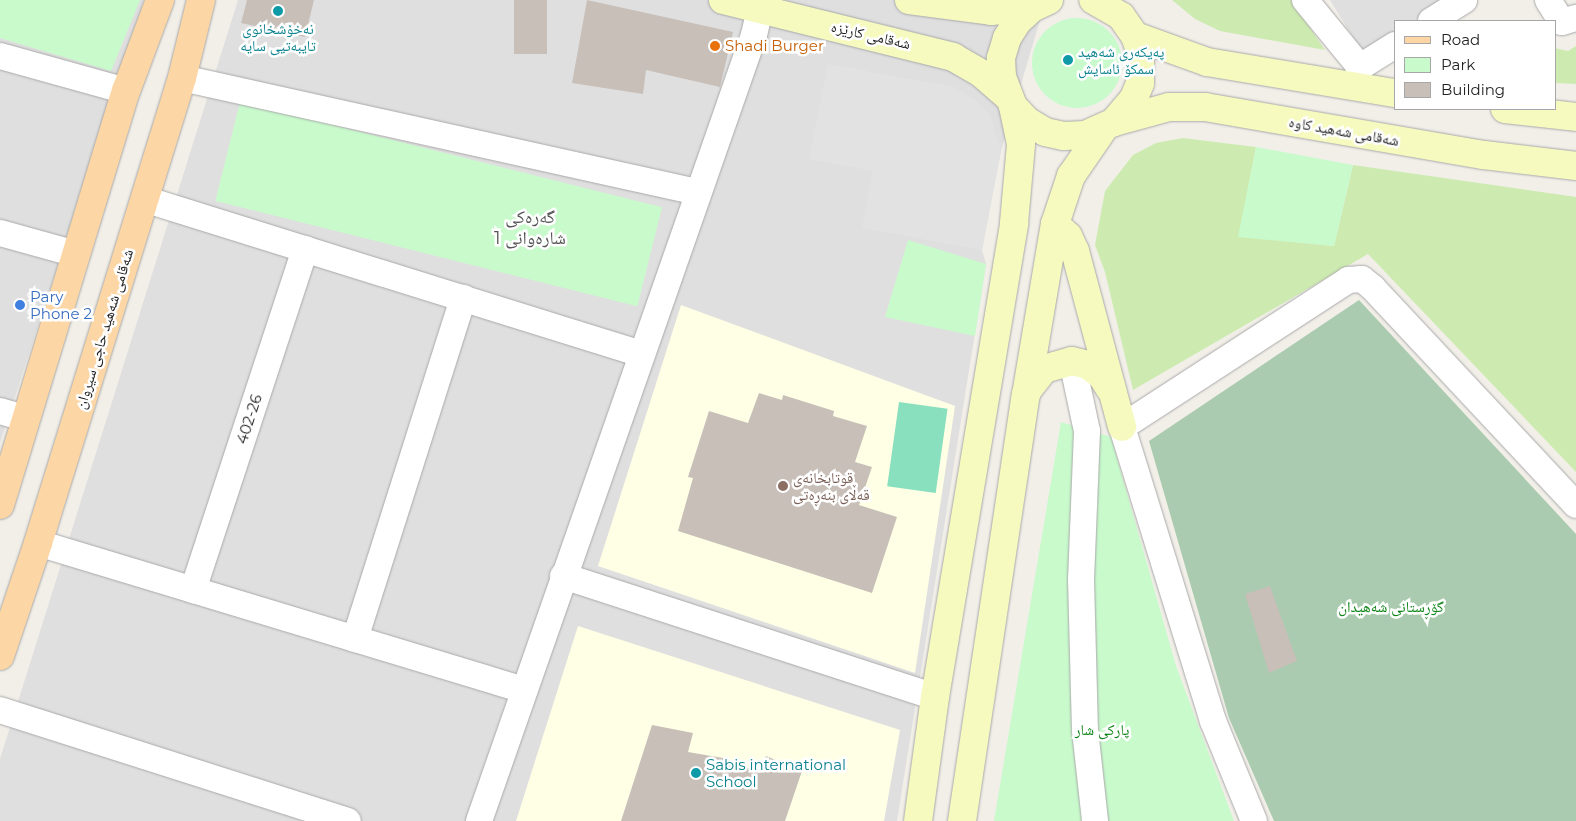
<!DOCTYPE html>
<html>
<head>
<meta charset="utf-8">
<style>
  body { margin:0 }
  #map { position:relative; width:1576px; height:821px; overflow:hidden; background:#f2efe9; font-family:Montserrat,"Noto Naskh Arabic",sans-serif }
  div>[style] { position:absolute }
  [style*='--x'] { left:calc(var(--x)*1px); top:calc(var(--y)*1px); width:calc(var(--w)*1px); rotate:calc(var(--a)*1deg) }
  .residential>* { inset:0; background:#e0dfdf }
  .education>* { inset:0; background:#ffffe5 }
  .grass>* { inset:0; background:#cdebb0 }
  .cemetery>* { inset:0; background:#aacbaf }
  .park>* { inset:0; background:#c8facc; transform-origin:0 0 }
  .round { border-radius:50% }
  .pitch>* { inset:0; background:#88e0be; transform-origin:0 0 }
  .parking>* { inset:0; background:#e2e2e2 }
  .building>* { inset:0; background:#c7bfb8; transform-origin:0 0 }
  .roads { filter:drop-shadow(0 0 1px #a9a9a9) drop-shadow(0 0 1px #a9a9a9) }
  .street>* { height:26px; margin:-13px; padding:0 13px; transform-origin:13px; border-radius:13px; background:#fff }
  .secondary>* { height:28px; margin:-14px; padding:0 14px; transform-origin:14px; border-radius:14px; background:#f7fabf }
  .primary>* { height:28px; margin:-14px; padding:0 14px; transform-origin:14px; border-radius:14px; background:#fcd6a4 }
  .dots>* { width:14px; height:14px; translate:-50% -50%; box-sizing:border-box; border:2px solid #fff; border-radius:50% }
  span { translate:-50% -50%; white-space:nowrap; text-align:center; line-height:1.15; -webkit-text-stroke:5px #fff; paint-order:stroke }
  .culture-label { font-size:15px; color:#0d838f }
  .left { translate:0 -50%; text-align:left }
  .street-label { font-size:15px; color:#222 }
  .food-label { font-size:15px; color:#c56008 }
  .shop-label { font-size:15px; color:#366cbe }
  .education-label { font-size:15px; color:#785e54 }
  .park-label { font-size:15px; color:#0c8416 }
  .quarter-label { font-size:18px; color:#555 }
  .legend { position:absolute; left:1394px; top:20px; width:162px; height:90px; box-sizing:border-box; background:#fff; border:1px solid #a7a7a7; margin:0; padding:6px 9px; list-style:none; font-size:15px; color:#222 }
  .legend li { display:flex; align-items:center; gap:10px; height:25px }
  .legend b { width:25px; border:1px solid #a7a7a7 }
</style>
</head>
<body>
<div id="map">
  <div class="residential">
    <div style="clip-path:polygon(0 0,144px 0,0 443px)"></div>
    <div style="clip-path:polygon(238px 0,1046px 0,1001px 151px,982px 250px,986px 264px,897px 821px,0 821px,0 759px)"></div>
    <div style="clip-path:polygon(1330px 0,1449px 0,1415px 21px,1395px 21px,1395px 34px,1363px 54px)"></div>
  </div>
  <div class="education">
    <div style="clip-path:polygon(681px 305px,955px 406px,915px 673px,598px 566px)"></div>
    <div style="clip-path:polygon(578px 626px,900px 730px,884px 821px,516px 821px)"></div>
  </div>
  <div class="grass">
    <div style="clip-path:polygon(1172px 0,1291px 0,1325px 50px,1220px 31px,1195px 19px)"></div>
    <div style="clip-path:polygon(1576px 46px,1576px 84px,1555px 83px,1555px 48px,1568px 51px)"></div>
    <div style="clip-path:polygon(1183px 138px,1256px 147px,1239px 236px,1334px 246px,1353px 165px,1576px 197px,1576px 472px,1368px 254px,1133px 390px,1105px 272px,1095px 245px,1105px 191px,1133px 155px,1156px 143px)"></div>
  </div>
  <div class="cemetery">
    <div style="clip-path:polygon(1359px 300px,1576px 534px,1576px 821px,1274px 821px,1229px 718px,1149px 441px)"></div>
  </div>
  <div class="park">
    <div style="clip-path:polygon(0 0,140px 0,111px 71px,0 38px)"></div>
    <div class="round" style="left:1032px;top:18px;width:90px;height:90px"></div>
    <div style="left:240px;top:102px;width:435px;height:102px;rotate:14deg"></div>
    <div style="clip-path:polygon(1256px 147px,1353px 165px,1334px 246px,1238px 237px)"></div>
    <div style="clip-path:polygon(908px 240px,986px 264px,975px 336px,885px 317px)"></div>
    <div style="clip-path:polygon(1061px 422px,1111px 437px,1176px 666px,1234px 821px,994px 821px)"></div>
  </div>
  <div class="pitch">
    <div style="left:899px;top:402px;width:49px;height:85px;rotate:8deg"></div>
  </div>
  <div class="parking">
    <div style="clip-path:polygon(828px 64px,954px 87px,974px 99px,990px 115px,1001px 151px,982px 250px,862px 228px,873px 171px,809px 159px)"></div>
  </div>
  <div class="building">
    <div style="clip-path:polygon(247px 0,314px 0,305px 37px,241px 23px)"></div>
    <div style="left:514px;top:0;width:33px;height:54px"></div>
    <div style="clip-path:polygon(587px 0,733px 32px,720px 87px,646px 70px,643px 94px,572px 83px)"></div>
    <div style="clip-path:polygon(759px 393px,782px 400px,783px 395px,834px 411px,833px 416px,867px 426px,855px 462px,872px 467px,859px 505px,897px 517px,872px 593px,678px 531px,693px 478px,688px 477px,709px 411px,748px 423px)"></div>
    <div style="clip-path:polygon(1270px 586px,1297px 661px,1269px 673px,1245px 594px)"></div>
    <div style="clip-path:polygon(652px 725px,693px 733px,688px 752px,723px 758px,760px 773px,766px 756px,802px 771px,785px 821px,621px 821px)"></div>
  </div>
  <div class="roads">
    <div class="street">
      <div style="--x:1305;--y:0;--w:87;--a:50.6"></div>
      <div style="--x:1548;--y:0;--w:26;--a:58"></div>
      <div style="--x:1562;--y:22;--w:15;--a:-16"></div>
      <div style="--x:1431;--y:21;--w:39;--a:-32"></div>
      <div style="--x:0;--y:56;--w:131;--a:15.5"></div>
      <div style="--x:182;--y:78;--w:527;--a:12.48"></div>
      <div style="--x:1356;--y:84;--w:17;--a:-77"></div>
      <div style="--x:1360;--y:67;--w:41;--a:-32.2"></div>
      <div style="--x:144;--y:199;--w:521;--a:17.32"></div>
      <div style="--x:0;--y:233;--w:79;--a:15.4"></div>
      <div style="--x:1072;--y:361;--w:72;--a:77.9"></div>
      <div style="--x:1087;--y:431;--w:148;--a:92.3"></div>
      <div style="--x:1081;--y:579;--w:151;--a:88.5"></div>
      <div style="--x:1085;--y:730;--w:92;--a:83.7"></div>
      <div style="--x:0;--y:411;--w:26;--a:16"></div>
      <div style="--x:38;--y:543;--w:508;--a:16.83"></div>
      <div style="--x:563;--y:576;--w:391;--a:18"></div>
      <div style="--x:193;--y:590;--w:359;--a:-71.8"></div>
      <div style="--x:355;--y:639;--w:358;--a:-72.4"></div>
      <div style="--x:0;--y:710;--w:365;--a:17.7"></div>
      <div style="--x:479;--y:821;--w:833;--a:-70.72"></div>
      <div style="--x:754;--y:35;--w:27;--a:-77"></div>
      <div style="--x:1254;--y:821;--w:108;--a:-112.3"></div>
      <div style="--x:1213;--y:721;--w:308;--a:-107.2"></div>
      <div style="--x:1122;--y:427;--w:270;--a:-33"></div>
      <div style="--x:1348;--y:280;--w:14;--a:-4"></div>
      <div style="--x:1362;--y:279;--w:14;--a:39"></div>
      <div style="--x:1373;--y:288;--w:297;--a:46.9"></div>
    </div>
    <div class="secondary">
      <div style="--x:723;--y:0;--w:237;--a:13.9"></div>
      <div style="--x:953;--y:57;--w:34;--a:30"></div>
      <div style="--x:982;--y:74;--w:35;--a:41"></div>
      <div style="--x:909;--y:0;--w:83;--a:7.6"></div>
      <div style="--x:991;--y:11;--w:41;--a:-4.2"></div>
      <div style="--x:1049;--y:0;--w:19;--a:155"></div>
      <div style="--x:1032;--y:8;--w:21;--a:137"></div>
      <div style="--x:1017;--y:22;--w:19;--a:122"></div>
      <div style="--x:1007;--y:38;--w:21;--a:107"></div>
      <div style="--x:1001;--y:58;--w:19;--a:87"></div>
      <div style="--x:1002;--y:77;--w:31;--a:69"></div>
      <div style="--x:1013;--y:106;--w:21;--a:47"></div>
      <div style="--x:1027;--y:121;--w:21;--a:31"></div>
      <div style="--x:1045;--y:132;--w:19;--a:12"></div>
      <div style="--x:1064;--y:136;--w:21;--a:-3"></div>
      <div style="--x:1085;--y:135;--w:32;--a:-24"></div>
      <div style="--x:1114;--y:122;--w:31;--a:-50"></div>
      <div style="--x:1134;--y:98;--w:16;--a:-68"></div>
      <div style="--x:1140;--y:83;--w:32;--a:-90"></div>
      <div style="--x:1140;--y:51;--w:16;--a:-108"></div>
      <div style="--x:1135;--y:36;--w:24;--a:-125"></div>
      <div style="--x:1121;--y:16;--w:32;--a:-150"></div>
      <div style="--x:1135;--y:36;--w:77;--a:19.9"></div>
      <div style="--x:1207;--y:62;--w:191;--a:9.4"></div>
      <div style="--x:1505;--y:109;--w:71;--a:6.4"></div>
      <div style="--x:1114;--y:122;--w:57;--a:-15.3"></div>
      <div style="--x:1169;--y:107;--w:36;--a:0"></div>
      <div style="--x:1205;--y:107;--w:283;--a:9.8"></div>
      <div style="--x:1484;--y:155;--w:93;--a:6.8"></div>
      <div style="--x:1055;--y:224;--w:18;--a:43"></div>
      <div style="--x:1068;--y:236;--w:17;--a:65"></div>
      <div style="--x:1075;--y:251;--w:182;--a:75"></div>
      <div style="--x:1027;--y:391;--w:28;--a:-52"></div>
      <div style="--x:1044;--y:369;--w:29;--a:-16"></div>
      <div style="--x:1072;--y:361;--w:16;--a:14"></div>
      <div style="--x:1088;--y:365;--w:18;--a:38"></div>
      <div style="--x:1102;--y:376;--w:15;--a:58"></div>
      <div style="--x:918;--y:821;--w:125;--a:-82.2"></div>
      <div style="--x:935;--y:697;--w:481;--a:-80.5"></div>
      <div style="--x:1014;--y:223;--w:79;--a:-84.9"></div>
      <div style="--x:1021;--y:144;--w:39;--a:-102"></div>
      <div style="--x:962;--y:821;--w:431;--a:-81.5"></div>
      <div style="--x:1026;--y:395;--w:173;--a:-80.4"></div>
      <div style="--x:1055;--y:224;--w:51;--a:-71.6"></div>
      <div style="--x:1071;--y:176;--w:58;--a:-55.5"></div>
    </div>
    <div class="primary">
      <div style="--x:0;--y:505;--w:433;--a:-73.1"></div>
      <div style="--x:126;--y:91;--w:97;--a:-69.5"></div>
      <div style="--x:0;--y:656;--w:119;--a:-71.4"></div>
      <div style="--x:38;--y:543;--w:487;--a:-72.8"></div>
      <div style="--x:182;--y:78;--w:80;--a:-76.3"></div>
    </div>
  </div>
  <div class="dots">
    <div style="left:278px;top:11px;background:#0f9aa8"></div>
    <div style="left:715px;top:46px;background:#e8710a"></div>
    <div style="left:1068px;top:60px;background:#0f9aa8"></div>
    <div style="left:20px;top:305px;background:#3f7fe0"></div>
    <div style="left:783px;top:486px;background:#8d6e63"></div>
    <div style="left:696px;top:773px;background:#0f9aa8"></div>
  </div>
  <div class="culture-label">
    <span style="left:278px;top:37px">نەخۆشخانوی<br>تایبەتیی سایە</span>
    <span class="left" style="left:1078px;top:60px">پەیکەری شەهید<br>سمکۆ ئاسایش</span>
    <span class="left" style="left:706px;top:773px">Sabis international<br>School</span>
  </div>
  <div class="street-label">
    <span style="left:871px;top:35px;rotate:13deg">شەقامی کارێزە</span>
    <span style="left:1344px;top:131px;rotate:10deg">شەقامی شەهید کاوە</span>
    <span style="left:104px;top:329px;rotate:-73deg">شەقامی شەهید حاجی سیروان</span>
    <span style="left:249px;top:419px;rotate:-72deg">402-26</span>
  </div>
  <div class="food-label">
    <span class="left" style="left:725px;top:46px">Shadi Burger</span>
  </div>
  <div class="shop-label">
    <span class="left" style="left:30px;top:305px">Pary<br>Phone 2</span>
  </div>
  <div class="education-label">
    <span class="left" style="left:793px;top:486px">قوتابخانەی<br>قەڵای بنەڕەتی</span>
  </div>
  <div class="park-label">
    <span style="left:1391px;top:607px">گۆڕستانی شەهیدان</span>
    <span style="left:1102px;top:730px">پارکی شار</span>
  </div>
  <div class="quarter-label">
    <span style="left:530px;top:228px">گەرەکی<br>شارەوانی 1</span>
  </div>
  <ul class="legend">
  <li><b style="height:6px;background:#fcd6a4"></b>Road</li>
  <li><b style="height:14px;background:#c8facc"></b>Park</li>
  <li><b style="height:14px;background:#c7bfb8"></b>Building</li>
  </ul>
</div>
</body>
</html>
